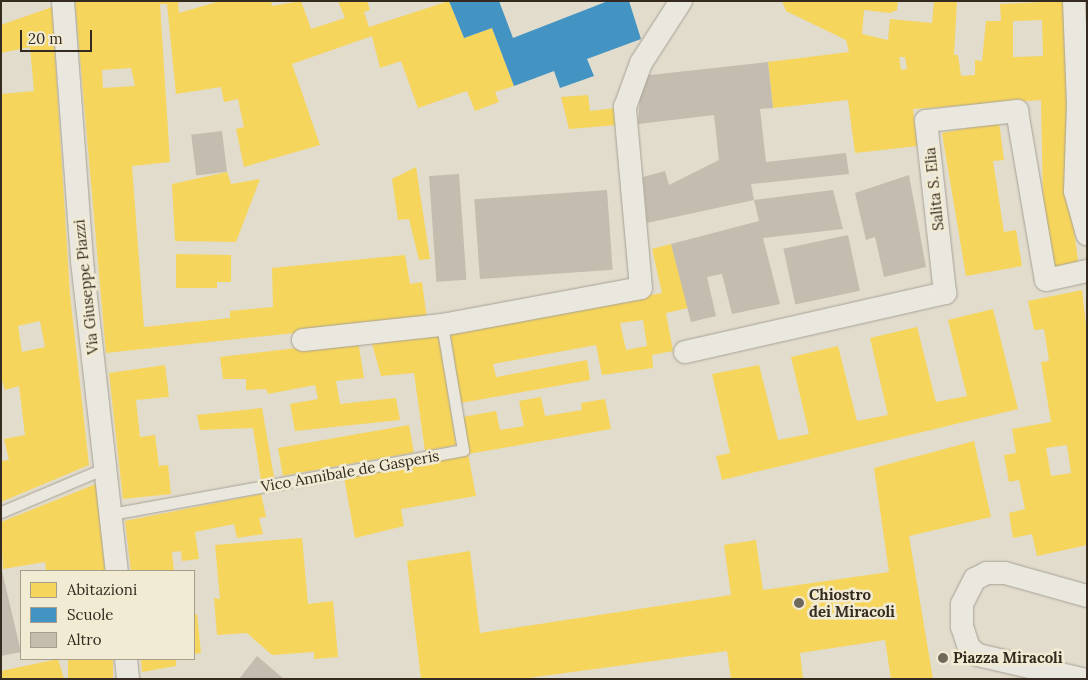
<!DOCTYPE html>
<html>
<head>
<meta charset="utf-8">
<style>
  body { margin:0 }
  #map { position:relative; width:1088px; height:680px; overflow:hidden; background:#e1dccc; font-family:Lora,serif }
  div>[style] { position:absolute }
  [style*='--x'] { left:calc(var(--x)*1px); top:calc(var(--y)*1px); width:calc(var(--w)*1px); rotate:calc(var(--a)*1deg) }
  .homes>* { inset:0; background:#f6d55c; transform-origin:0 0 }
  .schools>* { inset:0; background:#4393c3 }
  .building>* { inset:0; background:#c4bcae; transform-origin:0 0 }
  .roads { filter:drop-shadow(0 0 1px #a6a196) drop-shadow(0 0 1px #a6a196) }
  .service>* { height:11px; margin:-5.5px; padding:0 5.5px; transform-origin:5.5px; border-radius:5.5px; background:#eae7de }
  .minor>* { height:22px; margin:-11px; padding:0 11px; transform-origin:11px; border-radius:11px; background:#eae7de }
  .dots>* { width:14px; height:14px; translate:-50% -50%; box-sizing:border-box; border:2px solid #f2ebd3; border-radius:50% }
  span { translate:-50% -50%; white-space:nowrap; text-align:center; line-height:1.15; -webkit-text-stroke:5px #f2ebd3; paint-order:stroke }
  .street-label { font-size:15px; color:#342a1f }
  .poi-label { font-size:15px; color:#342a1f; font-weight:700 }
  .left { translate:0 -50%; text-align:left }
  .frame { position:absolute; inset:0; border:2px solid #342a1f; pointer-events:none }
  .legend { position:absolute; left:20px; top:570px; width:175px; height:90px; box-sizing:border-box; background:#f2ebd3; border:1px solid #a69e8b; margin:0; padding:6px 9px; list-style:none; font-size:15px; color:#342a1f }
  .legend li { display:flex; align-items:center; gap:10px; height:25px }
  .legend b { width:25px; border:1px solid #a69e8b }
  .scale { position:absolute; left:20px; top:30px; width:72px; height:22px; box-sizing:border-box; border:2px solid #342a1f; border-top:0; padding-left:6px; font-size:15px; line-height:18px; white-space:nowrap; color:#342a1f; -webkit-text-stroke:4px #f2ebd3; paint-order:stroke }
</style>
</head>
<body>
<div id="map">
  <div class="homes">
    <div style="clip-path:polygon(evenodd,75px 1px,184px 1px,178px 3px,179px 13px,220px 1px,271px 1px,272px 6px,301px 1px,311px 29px,345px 18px,338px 1px,367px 1px,370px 10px,364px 12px,369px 27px,449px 1px,464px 38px,492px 28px,514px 86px,495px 92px,499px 102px,475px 111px,467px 91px,418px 108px,401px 61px,380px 68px,372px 36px,292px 64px,320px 145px,244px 167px,236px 129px,244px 127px,238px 99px,224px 102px,221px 87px,176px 94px,167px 4px,160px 4px,170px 162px,132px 166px,144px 327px,230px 318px,230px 311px,273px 307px,272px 268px,405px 255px,410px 284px,422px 282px,427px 319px,106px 353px,75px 1px,131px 68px,135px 86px,103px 88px,102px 70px,131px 68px)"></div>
    <div style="clip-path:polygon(evenodd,782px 1px,898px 1px,897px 10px,890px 13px,864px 10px,862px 34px,888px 40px,890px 19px,932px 23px,934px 1px,957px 1px,954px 55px,958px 55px,961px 76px,975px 75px,975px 60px,982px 61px,986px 21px,1001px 21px,1000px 4px,1066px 1px,1067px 182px,1079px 267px,1056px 272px,1043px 205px,1041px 100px,913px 109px,917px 146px,855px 153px,848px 100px,773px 108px,768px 62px,849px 52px,846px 40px,786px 11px,782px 1px,1042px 20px,1043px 56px,1013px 57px,1013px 21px,1042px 20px,782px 1px,899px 57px,905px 57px,907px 69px,901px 70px,899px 57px)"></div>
    <div style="clip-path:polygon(evenodd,52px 7px,70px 295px,89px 465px,1px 502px,1px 461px,9px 460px,4px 439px,25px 435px,19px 386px,5px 390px,1px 377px,1px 94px,34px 91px,30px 47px,1px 53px,1px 25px,52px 7px,40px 321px,45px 347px,22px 352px,18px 326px,40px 321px)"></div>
    <div style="clip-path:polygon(588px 95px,590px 111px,616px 108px,617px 125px,569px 129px,561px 97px)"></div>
    <div style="clip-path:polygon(999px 122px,1004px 160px,993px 161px,1004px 232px,1016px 230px,1022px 266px,966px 276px,942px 133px)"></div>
    <div style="clip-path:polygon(416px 167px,430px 259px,419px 260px,409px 219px,398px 220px,392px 179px)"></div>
    <div style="clip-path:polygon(227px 172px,231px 184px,260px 179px,236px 242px,175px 241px,172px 184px)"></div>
    <div style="clip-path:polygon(evenodd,671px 244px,688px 308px,666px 313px,673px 351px,652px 355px,653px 368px,602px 375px,596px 345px,493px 364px,496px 377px,587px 360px,590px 380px,460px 403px,450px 331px,662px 293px,652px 249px,671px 244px,643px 320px,647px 346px,626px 350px,620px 323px,643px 320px)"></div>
    <div style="clip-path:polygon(176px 254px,231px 255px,231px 282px,217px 282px,217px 288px,176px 288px)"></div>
    <div style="clip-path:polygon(evenodd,1082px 290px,1087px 334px,1087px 545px,1037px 556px,1032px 534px,1013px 538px,1009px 513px,1025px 509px,1019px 480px,1009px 482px,1004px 455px,1016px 453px,1012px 429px,1051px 422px,1041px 362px,1049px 361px,1044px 329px,1034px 330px,1028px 301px,1082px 290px,1067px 445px,1071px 473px,1051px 476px,1046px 448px,1067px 445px)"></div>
    <div style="clip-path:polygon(993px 309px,1018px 409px,722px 480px,716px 456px,730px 453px,712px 374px,759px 365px,778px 440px,809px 434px,791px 357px,838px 346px,857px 421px,888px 415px,870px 338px,917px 327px,936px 402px,967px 396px,948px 320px)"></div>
    <div style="clip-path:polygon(438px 331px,456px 445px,425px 451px,414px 373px,381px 376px,371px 340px)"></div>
    <div style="clip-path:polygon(358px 341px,364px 378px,336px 381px,340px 404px,396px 398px,400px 420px,295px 431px,290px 404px,318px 399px,315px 385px,268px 394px,266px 389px,246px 390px,246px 379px,223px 379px,220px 357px)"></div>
    <div style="clip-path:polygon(165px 365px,169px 397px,136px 400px,140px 437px,155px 435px,159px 466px,168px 465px,171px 494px,123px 499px,109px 373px)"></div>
    <div style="clip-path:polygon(541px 397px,545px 416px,582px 410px,581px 403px,605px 399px,611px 429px,468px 454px,476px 496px,401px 509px,404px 526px,355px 538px,344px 477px,468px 454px,462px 417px,496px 411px,500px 430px,524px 426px,519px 401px)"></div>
    <div style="clip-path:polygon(262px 408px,274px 477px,261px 480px,253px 428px,200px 430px,197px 415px)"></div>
    <div style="left:409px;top:425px;width:28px;height:133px;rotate:80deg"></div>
    <div style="clip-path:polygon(974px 441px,991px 517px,909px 536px,933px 679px,891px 679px,885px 640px,800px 653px,803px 679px,731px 679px,727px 651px,521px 679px,421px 679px,407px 561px,470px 551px,480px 633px,731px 595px,724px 545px,756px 540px,763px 590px,889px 572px,874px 468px)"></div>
    <div style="clip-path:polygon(96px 484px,105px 571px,46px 571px,45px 562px,3px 569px,1px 522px)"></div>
    <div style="clip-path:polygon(261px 494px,266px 517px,259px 518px,263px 534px,237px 538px,234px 524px,195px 532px,199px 559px,182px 561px,181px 551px,172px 552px,174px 571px,131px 571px,125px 521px)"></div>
    <div style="clip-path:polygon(302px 538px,308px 604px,333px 601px,338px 657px,314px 659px,314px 652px,272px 655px,247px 633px,217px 635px,214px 598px,220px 599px,215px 545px)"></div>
    <div style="clip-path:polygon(197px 614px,201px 653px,194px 654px,194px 615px)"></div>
    <div style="clip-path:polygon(58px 659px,64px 679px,1px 679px,1px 671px)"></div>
    <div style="left:68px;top:659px;width:45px;height:20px"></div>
    <div style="clip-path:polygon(141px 659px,176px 659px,176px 666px,142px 672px)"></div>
  </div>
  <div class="schools">
    <div style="clip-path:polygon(449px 1px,499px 1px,513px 38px,608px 1px,629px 1px,641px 39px,587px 59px,594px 76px,560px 88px,554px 71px,514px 86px,492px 28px,464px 38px)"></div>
  </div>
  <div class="building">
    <div style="clip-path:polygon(768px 62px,773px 108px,760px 109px,766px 162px,846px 153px,849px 174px,751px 184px,754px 200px,647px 223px,643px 177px,665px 171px,669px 185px,719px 160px,714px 115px,638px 124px,641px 76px)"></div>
    <div style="left:222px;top:131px;width:41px;height:31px;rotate:83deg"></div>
    <div style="left:459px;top:174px;width:106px;height:30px;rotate:86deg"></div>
    <div style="clip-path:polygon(909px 175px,926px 267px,884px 277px,875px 237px,866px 240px,855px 193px)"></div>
    <div style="left:607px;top:190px;width:80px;height:133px;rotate:86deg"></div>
    <div style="clip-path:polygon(833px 190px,843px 229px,763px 238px,780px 304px,732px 314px,722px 274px,707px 277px,716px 316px,691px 322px,671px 244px,759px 221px,754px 200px)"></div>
    <div style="left:848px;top:235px;width:57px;height:66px;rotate:78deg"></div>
    <div style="clip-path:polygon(1px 567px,21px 652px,1px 656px)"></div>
    <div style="clip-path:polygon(257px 656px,284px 679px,239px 679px)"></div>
  </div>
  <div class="roads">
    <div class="service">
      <div style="--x:1;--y:512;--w:113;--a:-22.9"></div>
      <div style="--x:111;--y:514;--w:358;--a:-10.3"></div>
      <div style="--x:463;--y:450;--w:127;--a:-99.5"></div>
    </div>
    <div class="minor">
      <div style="--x:63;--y:1;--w:261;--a:85.8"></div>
      <div style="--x:82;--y:261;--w:312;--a:83.6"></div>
      <div style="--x:1074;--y:1;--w:104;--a:87.8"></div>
      <div style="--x:1078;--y:105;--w:86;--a:92"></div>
      <div style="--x:1075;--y:191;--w:45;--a:74.4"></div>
      <div style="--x:303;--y:340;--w:140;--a:-6.2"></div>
      <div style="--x:442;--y:325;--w:202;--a:-10.5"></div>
      <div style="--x:641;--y:288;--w:182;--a:-95.1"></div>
      <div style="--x:625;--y:107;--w:47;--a:-70"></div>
      <div style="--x:641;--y:63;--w:74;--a:-57.2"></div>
      <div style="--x:685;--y:352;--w:267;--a:-12.8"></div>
      <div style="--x:945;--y:293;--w:173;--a:-96.3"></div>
      <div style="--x:926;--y:121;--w:92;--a:-6.3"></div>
      <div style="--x:1017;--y:111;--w:171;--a:80.3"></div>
      <div style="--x:1046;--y:280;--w:42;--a:-12.4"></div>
      <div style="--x:126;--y:659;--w:20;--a:84"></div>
      <div style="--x:1082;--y:679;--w:107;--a:-167"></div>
      <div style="--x:978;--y:655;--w:11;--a:-142"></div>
      <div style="--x:969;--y:648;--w:22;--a:-108"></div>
      <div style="--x:962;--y:627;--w:23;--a:-90"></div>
      <div style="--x:962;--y:604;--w:28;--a:-63"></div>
      <div style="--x:975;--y:579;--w:13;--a:-27"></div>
      <div style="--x:987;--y:573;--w:18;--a:0"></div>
      <div style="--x:1005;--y:573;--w:85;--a:15.7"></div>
    </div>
  </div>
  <div class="dots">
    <div style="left:799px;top:603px;background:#71685c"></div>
    <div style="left:943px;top:658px;background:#71685c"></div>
  </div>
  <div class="street-label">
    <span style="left:934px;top:189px;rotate:-96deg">Salita S. Elia</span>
    <span style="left:86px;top:287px;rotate:-96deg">Via Giuseppe Piazzi</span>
    <span style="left:350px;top:471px;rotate:-10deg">Vico Annibale de Gasperis</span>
  </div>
  <div class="poi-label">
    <span class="left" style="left:809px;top:603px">Chiostro<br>dei Miracoli</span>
    <span class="left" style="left:953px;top:658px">Piazza Miracoli</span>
  </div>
  <div class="frame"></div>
  <ul class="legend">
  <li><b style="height:14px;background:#f6d55c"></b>Abitazioni</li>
  <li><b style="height:14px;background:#4393c3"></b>Scuole</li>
  <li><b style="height:14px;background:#c4bcae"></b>Altro</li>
  </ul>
  <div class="scale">20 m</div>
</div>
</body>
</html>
